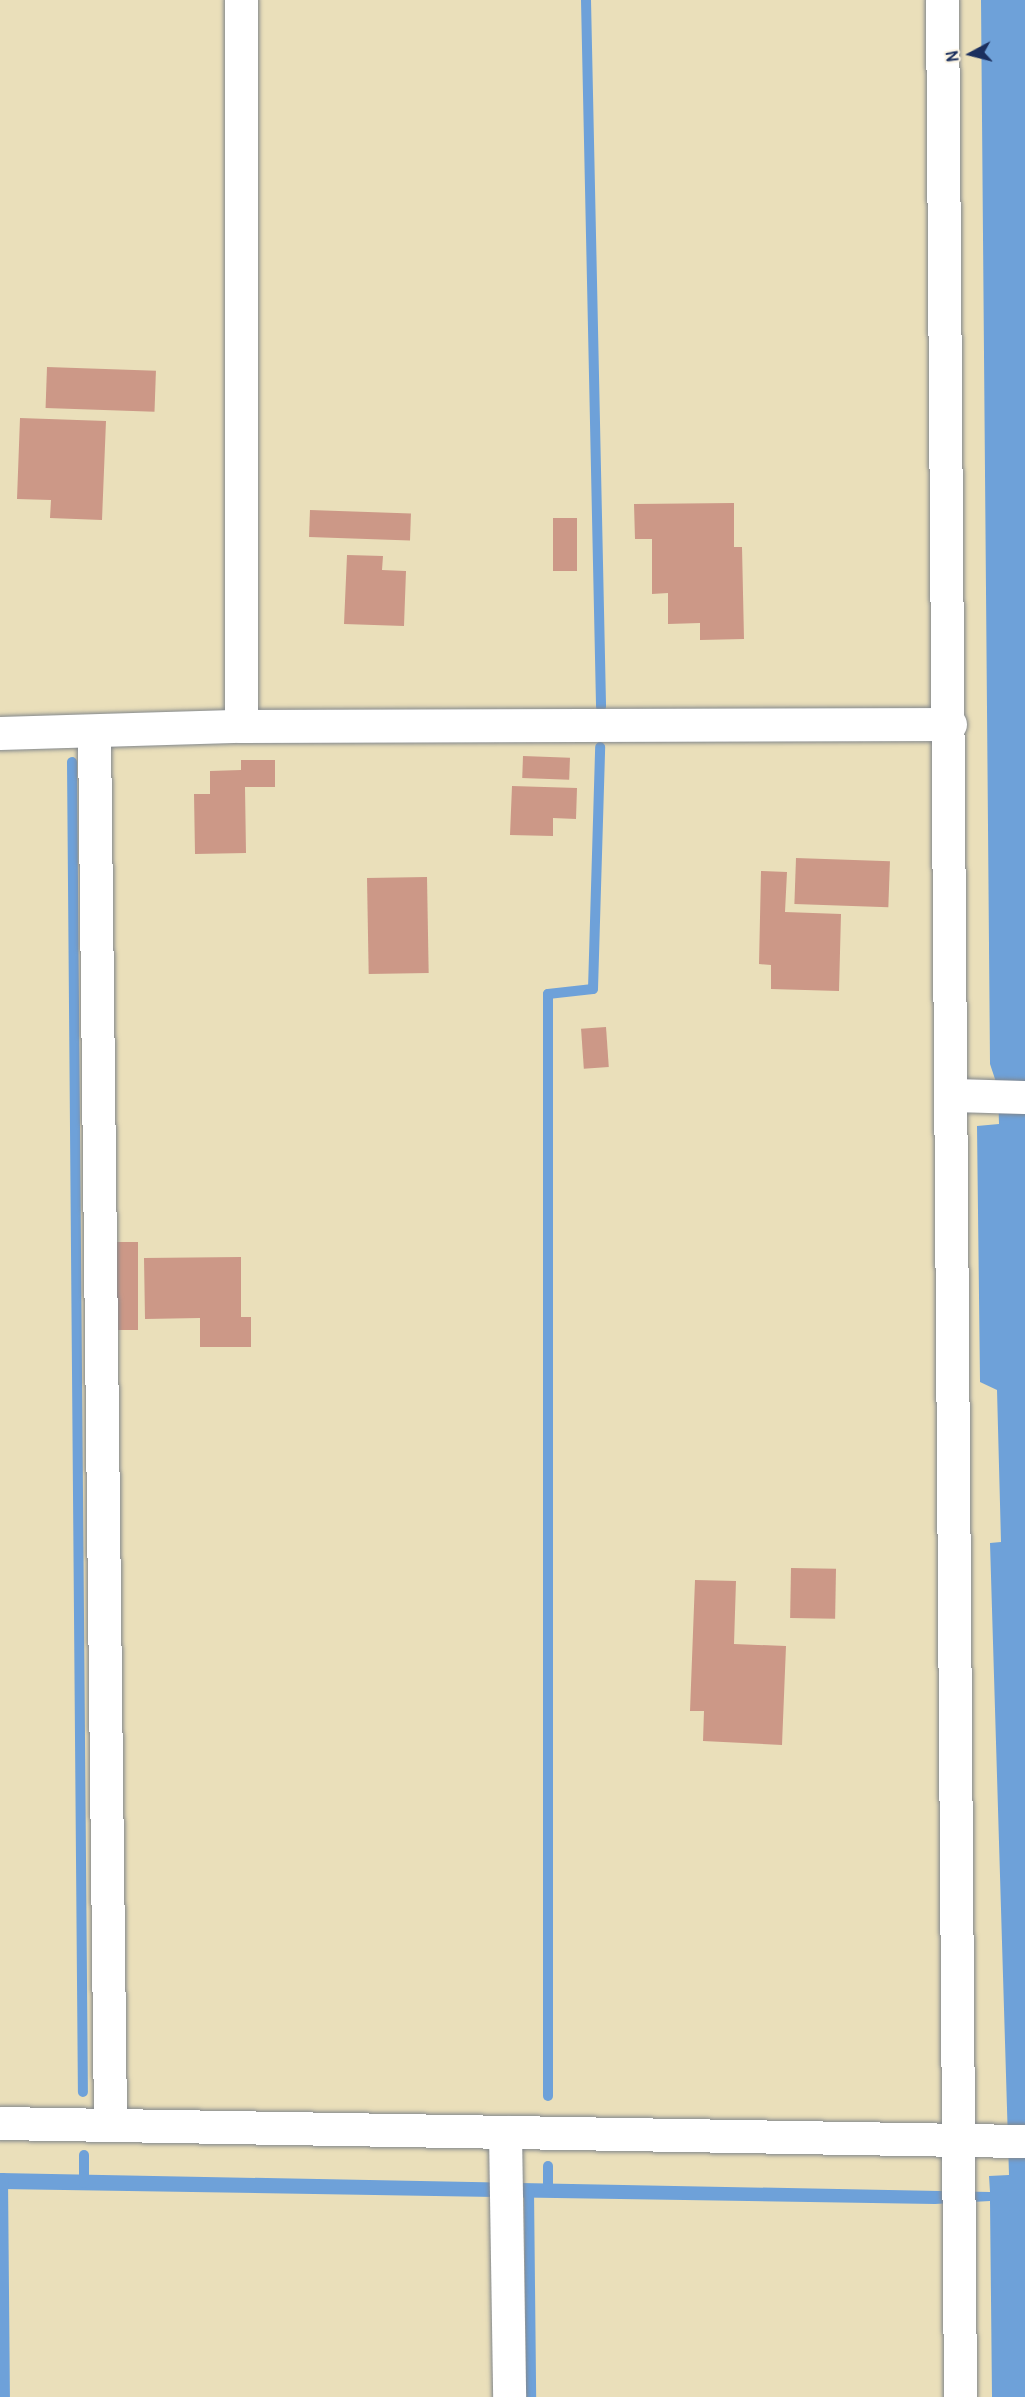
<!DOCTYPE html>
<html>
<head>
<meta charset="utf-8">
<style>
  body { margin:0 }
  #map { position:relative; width:1025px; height:2397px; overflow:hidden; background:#eadfba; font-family:Pangolin,sans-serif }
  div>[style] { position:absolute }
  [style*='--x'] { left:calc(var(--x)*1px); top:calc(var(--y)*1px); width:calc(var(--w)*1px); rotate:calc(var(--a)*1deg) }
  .water>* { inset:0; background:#6ea1d9 }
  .stream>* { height:10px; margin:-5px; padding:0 5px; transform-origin:5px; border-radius:5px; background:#6ea1d9 }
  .building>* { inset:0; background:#cc9887; transform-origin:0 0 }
  .roads { filter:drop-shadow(0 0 2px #82878c) drop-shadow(0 0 2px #82878c) }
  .minor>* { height:33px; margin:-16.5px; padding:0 16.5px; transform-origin:16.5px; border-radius:16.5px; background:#fff }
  span { translate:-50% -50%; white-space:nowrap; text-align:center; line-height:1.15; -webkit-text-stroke:4.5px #fcf5e5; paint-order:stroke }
  .north { position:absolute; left:941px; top:24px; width:60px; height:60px; -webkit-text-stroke:4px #fcf5e5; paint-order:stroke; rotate:263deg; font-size:16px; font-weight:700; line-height:24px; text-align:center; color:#1b2f5e }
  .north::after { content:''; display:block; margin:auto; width:21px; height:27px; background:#1b2f5e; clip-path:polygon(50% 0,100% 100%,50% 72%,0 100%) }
</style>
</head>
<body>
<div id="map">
  <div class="water">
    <div style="clip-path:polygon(981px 0,1025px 0,1025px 2397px,992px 2397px,990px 2201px,935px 2204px,0 2189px,0 2173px,990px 2192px,989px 2176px,1009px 2175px,990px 1543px,1001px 1542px,997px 1390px,980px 1382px,977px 1126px,999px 1124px,998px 1088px,990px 1064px)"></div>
  </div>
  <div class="stream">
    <div style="--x:586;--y:0;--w:707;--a:88.78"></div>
    <div style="--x:72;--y:762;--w:1330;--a:89.53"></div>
    <div style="--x:548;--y:2096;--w:1102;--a:-90"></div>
    <div style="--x:548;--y:994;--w:45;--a:-6.3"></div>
    <div style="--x:593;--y:989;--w:242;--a:-88.3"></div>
    <div style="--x:3;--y:2178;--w:219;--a:89.5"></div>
    <div style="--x:84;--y:2183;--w:28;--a:-90"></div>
    <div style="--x:529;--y:2190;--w:207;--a:89.4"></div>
    <div style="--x:548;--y:2190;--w:24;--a:-90"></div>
  </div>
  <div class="building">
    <div style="left:47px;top:367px;width:109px;height:41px;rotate:2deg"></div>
    <div style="clip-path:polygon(20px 418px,106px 421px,102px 520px,50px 518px,51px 500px,17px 499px)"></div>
    <div style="clip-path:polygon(734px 503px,734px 547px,742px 547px,744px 639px,700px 640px,700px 623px,668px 624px,668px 593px,652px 594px,652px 539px,635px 539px,634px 504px)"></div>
    <div style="left:310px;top:510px;width:101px;height:27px;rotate:2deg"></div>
    <div style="left:553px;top:518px;width:24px;height:53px"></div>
    <div style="clip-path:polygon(347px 555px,383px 556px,382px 570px,406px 571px,404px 626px,344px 624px)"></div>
    <div style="left:523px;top:756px;width:47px;height:22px;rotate:2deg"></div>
    <div style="clip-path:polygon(241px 760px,275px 760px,275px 787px,245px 787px,246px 853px,195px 854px,194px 794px,210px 794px,210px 771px,241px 770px)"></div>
    <div style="clip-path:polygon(512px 786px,577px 788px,576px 819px,553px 818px,553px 836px,510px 835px)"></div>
    <div style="left:796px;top:858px;width:94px;height:46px;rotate:2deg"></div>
    <div style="clip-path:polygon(761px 871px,787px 872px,785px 912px,841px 914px,839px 991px,771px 989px,771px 965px,759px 964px)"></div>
    <div style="left:427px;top:877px;width:96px;height:60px;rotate:89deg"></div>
    <div style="left:606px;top:1027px;width:40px;height:25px;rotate:86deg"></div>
    <div style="left:116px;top:1242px;width:22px;height:88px"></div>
    <div style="clip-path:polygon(241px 1257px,241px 1317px,251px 1317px,251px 1347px,200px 1347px,200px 1318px,145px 1319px,144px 1258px)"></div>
    <div style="left:791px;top:1568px;width:45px;height:50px;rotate:1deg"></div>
    <div style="clip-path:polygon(695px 1580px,736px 1581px,734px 1644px,786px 1646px,782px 1745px,703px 1741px,704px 1711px,690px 1711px)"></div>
  </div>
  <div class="roads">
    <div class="minor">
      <div style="--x:241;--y:0;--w:726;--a:90"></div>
      <div style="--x:942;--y:0;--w:2397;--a:89.57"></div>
      <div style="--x:94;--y:732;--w:1393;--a:89.34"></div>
      <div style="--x:0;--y:733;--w:241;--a:-1.7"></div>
      <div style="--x:241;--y:726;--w:709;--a:-0.16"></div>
      <div style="--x:952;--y:1095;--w:73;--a:1.6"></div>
      <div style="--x:0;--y:2123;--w:1025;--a:1.01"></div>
      <div style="--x:505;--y:2132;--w:265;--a:89.1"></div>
    </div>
  </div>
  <div class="north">N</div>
</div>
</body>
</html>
